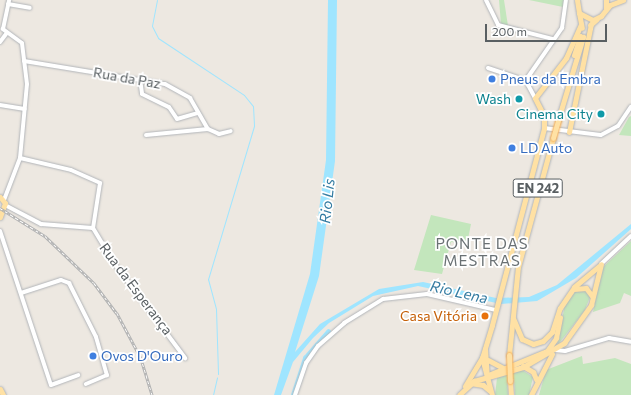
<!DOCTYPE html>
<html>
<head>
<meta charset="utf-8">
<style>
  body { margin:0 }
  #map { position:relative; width:631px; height:395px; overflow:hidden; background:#ede8e1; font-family:Commissioner,sans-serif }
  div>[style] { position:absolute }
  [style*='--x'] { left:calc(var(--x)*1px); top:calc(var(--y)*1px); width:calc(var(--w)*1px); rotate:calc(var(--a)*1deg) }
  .green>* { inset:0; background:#c3e6bc }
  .water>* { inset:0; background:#9fe5ff }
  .stream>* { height:1px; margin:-0.5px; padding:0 0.5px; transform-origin:0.5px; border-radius:0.5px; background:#9fe5ff }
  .canal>* { height:4.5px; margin:-2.25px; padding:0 2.25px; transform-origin:2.25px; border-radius:2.25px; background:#9fe5ff }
  .roads { filter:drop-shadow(0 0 1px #b2b5b9) drop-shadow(0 0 1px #b2b5b9) }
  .minor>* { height:4px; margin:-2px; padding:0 2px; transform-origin:2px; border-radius:2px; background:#fff }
  .major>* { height:5px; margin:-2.5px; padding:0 2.5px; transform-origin:2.5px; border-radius:2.5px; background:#ffe1a4 }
  .rail>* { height:2.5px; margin-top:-1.25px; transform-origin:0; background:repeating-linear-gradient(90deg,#fff 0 3px,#b0b1b2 0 6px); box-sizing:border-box; border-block:1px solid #b0b1b2 }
  .bridges { filter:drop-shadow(0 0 1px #f6ac51) drop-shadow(0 0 1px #f6ac51) }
  .major-bridge>* { height:5px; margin:-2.5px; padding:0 2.5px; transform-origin:2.5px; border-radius:2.5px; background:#ffe1a4 }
  .dots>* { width:11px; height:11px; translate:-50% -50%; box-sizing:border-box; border:2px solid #fff; border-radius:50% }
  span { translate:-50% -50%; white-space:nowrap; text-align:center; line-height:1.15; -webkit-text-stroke:3.5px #fff; paint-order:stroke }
  .shield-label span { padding:1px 3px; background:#fff; border:1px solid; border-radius:3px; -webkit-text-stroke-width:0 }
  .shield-label { font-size:13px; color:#595f62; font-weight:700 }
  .street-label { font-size:14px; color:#595f62 }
  .shop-label { font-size:14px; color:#366cbe }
  .left { translate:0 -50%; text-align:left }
  .culture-label { font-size:14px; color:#0d838f }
  .right { translate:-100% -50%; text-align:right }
  .food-label { font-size:14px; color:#c56008 }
  .water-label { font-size:15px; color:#357ca2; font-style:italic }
  .neighbourhood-label { font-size:15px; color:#6a7174; letter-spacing:1px }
  .scale { position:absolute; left:485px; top:24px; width:122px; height:18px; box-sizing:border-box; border:2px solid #595f62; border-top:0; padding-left:5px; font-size:12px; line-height:14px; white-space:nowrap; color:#595f62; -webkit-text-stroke:3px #fff; paint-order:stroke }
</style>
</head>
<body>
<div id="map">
  <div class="green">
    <div style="clip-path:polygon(499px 0,504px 0,508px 26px,501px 24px)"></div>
    <div style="clip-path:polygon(529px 0,564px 0,563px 7px)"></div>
    <div style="clip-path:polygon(631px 116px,631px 136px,619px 135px,629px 117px)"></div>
    <div style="clip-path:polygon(431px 215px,471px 224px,467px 244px,451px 242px,442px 274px,414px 270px)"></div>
    <div style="clip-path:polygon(631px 241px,631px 296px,624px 293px,620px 303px,593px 312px,602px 268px)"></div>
    <div style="clip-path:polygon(585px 289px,590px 297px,585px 310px,557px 346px,565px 304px,575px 291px)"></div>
    <div style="clip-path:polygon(582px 356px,583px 364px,615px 358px,631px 364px,631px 395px,539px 395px,546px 370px)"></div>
    <div style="clip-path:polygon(522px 370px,533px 377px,529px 395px,515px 395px,514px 379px,507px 380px,508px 395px,495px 395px,497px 378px)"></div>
  </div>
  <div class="water">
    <div style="clip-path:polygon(328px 0,337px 0,335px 161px,319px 276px,295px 352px,320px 324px,379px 289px,423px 282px,496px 298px,529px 297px,557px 285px,631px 224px,631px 229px,576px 278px,537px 301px,501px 304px,418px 286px,373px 296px,329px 323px,313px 338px,293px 362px,281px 395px,274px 395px,310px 274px,326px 160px)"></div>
  </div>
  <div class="stream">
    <div style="--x:157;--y:0;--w:26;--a:101"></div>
    <div style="--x:152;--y:26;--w:13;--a:63"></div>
    <div style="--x:158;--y:38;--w:103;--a:33.5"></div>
    <div style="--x:244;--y:95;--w:14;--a:51"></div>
    <div style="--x:253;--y:106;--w:20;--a:87"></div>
    <div style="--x:254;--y:126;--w:160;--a:106.7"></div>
    <div style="--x:208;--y:279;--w:31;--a:75"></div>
    <div style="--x:216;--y:309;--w:65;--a:88.2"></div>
    <div style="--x:213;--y:395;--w:18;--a:-77"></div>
  </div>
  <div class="canal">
    <div style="--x:293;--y:395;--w:39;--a:-72"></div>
    <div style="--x:305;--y:358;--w:35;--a:-49"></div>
  </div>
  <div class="roads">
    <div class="minor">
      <div style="--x:486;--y:0;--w:28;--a:64"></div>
      <div style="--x:498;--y:25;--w:57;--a:14.3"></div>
      <div style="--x:8;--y:4;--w:22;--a:10"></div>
      <div style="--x:0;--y:42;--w:10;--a:-53"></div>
      <div style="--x:24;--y:61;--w:143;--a:9.3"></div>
      <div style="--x:165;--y:84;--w:29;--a:29"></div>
      <div style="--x:190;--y:98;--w:36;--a:60"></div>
      <div style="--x:208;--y:129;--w:12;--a:24"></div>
      <div style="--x:219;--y:134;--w:12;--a:-14"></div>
      <div style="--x:488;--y:68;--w:41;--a:18.4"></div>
      <div style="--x:140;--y:79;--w:15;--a:82"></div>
      <div style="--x:142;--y:94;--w:30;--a:26"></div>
      <div style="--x:169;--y:107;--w:14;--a:56"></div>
      <div style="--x:177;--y:119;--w:22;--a:-16"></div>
      <div style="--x:535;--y:98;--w:15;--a:-118"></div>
      <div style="--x:528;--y:85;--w:8;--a:-90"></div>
      <div style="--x:528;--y:77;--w:60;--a:-55.2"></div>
      <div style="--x:562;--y:28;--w:28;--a:-82"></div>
      <div style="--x:0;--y:105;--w:25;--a:9"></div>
      <div style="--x:544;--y:128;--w:57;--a:7"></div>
      <div style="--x:601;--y:135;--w:19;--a:-28"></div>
      <div style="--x:618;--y:126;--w:23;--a:-56"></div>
      <div style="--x:146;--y:135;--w:62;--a:-5.5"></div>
      <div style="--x:20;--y:158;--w:52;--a:13.2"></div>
      <div style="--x:71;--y:170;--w:32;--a:24"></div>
      <div style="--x:100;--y:183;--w:46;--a:98.8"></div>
      <div style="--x:93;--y:228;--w:41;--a:59"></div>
      <div style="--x:114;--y:263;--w:119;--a:53.2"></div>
      <div style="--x:4;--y:200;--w:45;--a:-69.1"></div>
      <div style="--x:20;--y:158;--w:74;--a:-84.6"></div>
      <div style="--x:27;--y:84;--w:41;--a:-97"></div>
      <div style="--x:22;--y:43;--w:24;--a:-144"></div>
      <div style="--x:3;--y:29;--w:30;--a:-78"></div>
      <div style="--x:5;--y:205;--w:41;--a:27.8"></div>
      <div style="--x:41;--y:224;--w:52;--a:4.4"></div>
      <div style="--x:0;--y:231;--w:162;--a:71.7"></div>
      <div style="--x:51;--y:385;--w:29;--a:-20"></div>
      <div style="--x:601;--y:264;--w:41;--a:-43"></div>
      <div style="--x:21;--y:293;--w:42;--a:-18"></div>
      <div style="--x:61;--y:280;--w:9;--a:21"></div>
      <div style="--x:69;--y:283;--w:60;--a:63.4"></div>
      <div style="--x:96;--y:337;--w:40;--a:74"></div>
      <div style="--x:107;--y:375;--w:23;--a:157"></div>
      <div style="--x:555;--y:350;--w:10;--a:6"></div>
      <div style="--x:565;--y:351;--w:46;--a:-16.5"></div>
      <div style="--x:609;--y:338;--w:22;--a:10"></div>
      <div style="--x:295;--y:395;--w:34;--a:-71"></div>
      <div style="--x:306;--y:363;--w:21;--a:-55"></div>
      <div style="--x:318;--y:346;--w:35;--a:-41"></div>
      <div style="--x:344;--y:323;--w:46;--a:-31.6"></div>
      <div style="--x:383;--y:299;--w:44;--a:-6.5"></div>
      <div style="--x:427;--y:294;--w:71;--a:13.1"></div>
    </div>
    <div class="major">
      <div style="--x:577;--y:0;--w:13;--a:81"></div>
      <div style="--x:579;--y:13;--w:16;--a:27"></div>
      <div style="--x:593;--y:20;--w:9;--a:-27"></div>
      <div style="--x:601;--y:16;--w:14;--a:-51"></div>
      <div style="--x:610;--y:5;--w:14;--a:-21"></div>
      <div style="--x:606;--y:0;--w:8;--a:90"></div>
      <div style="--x:579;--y:13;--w:15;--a:79"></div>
      <div style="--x:590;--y:25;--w:9;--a:-41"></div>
      <div style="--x:574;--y:55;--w:20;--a:-72"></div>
      <div style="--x:558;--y:120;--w:87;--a:-73.2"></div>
      <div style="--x:569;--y:132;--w:110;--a:-78.5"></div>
      <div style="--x:0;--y:197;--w:8;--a:50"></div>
      <div style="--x:5;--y:203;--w:15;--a:110"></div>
      <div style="--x:574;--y:289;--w:12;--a:-5"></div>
      <div style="--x:586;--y:288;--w:10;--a:53"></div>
      <div style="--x:513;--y:318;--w:23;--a:67"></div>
      <div style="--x:522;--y:339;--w:12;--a:24"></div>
      <div style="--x:533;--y:344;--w:10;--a:-17"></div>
      <div style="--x:543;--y:341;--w:13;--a:-45"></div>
      <div style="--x:552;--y:332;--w:25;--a:-72"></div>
      <div style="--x:560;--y:308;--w:25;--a:-56"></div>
      <div style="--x:574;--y:287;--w:34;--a:-40"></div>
      <div style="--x:485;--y:349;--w:27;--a:86"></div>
      <div style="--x:509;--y:355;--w:88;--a:-84.2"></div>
      <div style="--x:518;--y:267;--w:134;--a:-74.8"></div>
      <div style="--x:482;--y:358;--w:38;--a:75"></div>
      <div style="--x:488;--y:360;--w:17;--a:28"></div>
      <div style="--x:523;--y:366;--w:12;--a:31"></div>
      <div style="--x:533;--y:372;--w:8;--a:67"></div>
      <div style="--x:488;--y:375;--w:64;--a:-22.1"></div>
      <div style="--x:547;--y:351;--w:16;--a:-55"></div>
      <div style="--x:556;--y:338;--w:21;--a:-79"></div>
      <div style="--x:510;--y:381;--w:14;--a:86"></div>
      <div style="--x:470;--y:383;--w:13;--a:9"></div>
      <div style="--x:483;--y:385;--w:9;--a:41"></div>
      <div style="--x:465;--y:386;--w:33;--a:-59"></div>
      <div style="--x:482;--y:358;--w:34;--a:-73"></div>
      <div style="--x:492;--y:325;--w:204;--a:-75.2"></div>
      <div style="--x:544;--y:128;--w:12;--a:-90"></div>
      <div style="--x:544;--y:116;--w:20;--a:-117"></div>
      <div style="--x:535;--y:98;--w:51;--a:-52.2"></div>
      <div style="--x:566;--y:58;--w:36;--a:-66"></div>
      <div style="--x:0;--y:389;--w:7;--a:63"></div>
      <div style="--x:459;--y:395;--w:21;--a:-43"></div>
      <div style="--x:474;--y:381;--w:51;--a:-15.9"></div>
      <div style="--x:523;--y:367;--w:48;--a:-30.3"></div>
      <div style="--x:564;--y:343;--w:47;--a:-54.6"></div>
      <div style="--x:591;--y:305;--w:42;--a:-76.3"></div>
      <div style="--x:531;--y:395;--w:46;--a:-62.9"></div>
    </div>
  </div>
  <div class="rail">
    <div style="--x:0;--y:208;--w:53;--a:31.9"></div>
    <div style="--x:45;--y:236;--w:68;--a:43.8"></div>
    <div style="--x:94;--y:283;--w:38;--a:53"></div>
    <div style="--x:117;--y:313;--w:51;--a:61.9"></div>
    <div style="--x:141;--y:358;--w:39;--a:73"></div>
  </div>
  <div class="bridges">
    <div class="major-bridge">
      <div style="--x:553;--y:138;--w:19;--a:-74"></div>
      <div style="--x:509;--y:355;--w:26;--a:88"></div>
    </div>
  </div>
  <div class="dots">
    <div style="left:492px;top:79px;background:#3f7fe0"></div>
    <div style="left:519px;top:99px;background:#0f9aa8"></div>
    <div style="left:601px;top:114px;background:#0f9aa8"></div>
    <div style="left:512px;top:148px;background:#3f7fe0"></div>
    <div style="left:485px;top:316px;background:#e8710a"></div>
    <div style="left:93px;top:356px;background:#3f7fe0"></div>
  </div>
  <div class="shield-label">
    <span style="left:538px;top:188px">EN 242</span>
  </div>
  <div class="street-label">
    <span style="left:127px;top:78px;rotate:10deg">Rua da Paz</span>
    <span style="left:136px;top:289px;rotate:53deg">Rua da Esperança</span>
  </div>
  <div class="shop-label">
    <span class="left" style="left:500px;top:79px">Pneus da Embra</span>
    <span class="left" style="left:520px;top:148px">LD Auto</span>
    <span class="left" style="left:101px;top:356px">Ovos D'Ouro</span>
  </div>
  <div class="culture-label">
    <span class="right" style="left:511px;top:99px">Wash</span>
    <span class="right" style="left:593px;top:114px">Cinema City</span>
  </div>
  <div class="food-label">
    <span class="right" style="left:477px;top:316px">Casa Vitória</span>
  </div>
  <div class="water-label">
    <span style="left:327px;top:201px;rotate:-84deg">Rio Lis</span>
    <span style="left:459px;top:292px;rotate:13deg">Rio Lena</span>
  </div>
  <div class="neighbourhood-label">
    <span style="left:482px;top:252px">PONTE DAS<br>MESTRAS</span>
  </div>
  <div class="scale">200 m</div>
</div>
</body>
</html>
